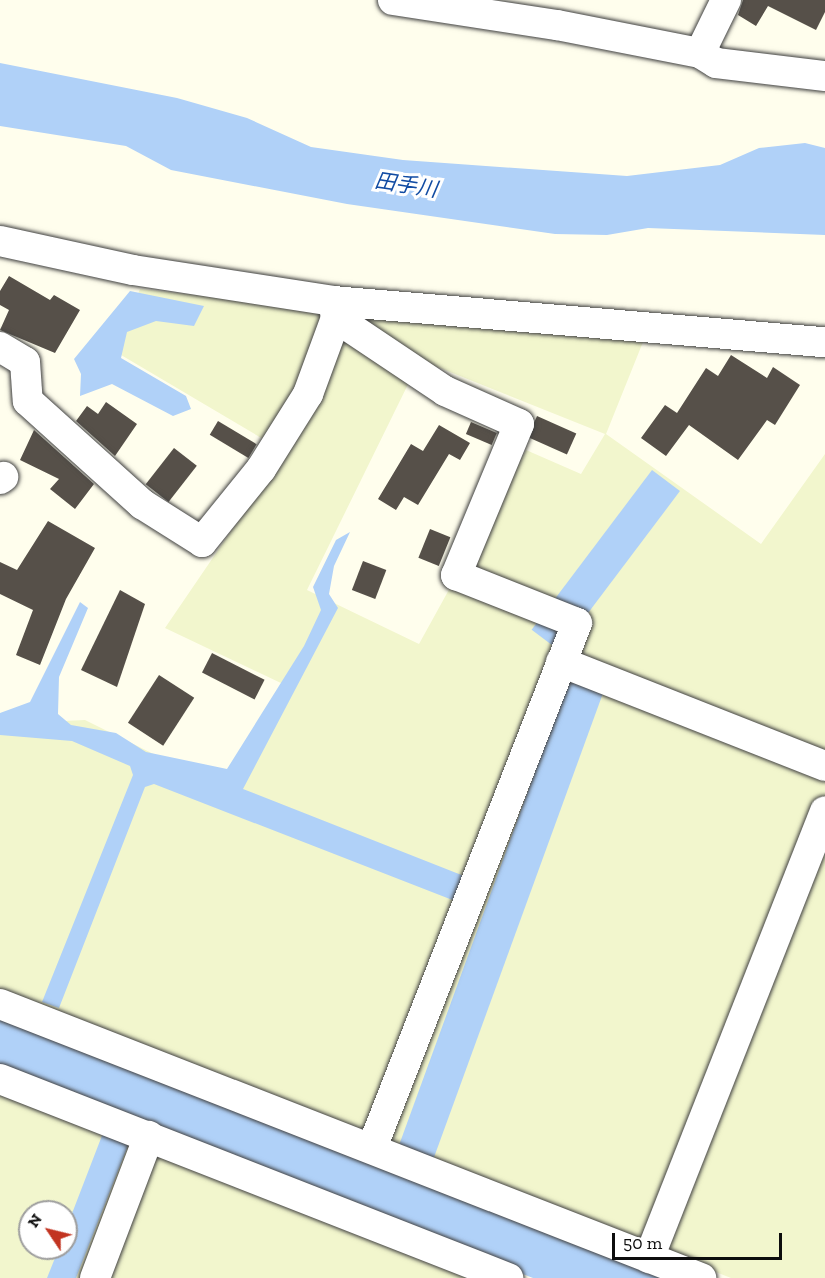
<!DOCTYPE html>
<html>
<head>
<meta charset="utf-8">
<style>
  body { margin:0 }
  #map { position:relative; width:825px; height:1278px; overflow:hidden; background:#fffeed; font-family:"Zilla Slab","Noto Sans JP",serif }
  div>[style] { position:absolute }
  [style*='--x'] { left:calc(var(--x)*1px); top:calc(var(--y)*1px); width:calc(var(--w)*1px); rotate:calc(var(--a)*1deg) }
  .farmland>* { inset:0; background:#f2f6cd }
  .water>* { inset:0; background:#b0d1f8; transform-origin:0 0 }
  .building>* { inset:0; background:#565049; transform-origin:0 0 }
  .roads { filter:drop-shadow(0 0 2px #404040) drop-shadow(0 0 2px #404040) }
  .minor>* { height:30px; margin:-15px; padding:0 15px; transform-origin:15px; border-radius:15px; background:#fff }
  span { translate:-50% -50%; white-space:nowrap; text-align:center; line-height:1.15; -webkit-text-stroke:6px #fff; paint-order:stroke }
  .water-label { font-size:21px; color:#124ca3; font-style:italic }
  .north { position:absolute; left:18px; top:1200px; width:60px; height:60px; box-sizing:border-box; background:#fff; border:2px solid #9e9e9e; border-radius:50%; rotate:305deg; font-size:16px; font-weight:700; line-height:24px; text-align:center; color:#0d0d0d }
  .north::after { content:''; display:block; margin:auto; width:21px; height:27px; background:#c23421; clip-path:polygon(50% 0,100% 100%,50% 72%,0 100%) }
  .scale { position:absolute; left:612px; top:1233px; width:170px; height:27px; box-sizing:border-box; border:3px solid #0d0d0d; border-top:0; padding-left:8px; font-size:18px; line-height:21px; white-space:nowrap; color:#0d0d0d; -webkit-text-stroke:4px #fff; paint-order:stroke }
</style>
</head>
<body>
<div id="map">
  <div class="farmland">
    <div style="clip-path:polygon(evenodd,140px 289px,643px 342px,606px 434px,761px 544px,825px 454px,825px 1278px,731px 1278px,0 989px,0 724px,85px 720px,228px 791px,283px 684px,165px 628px,285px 452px,116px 352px,140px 289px,420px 360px,605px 434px,581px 474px,526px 450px,419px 644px,307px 590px,420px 360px)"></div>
    <div style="clip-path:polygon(evenodd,0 1088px,484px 1278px,0 1278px,0 1088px,30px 1212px,66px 1212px,66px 1248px,30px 1248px,30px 1212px)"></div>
  </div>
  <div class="water">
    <div style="clip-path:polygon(0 63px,177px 98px,247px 118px,311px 147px,403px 160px,627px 176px,720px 165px,759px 148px,805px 143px,825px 148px,825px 235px,648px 228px,607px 235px,555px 234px,347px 204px,171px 170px,126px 146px,0 126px)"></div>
    <div style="clip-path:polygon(130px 291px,204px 306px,194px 326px,156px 321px,127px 332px,121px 358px,186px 396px,191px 409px,173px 416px,112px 384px,80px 396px,81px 374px,74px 359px)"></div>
    <div style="left:652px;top:470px;width:35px;height:200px;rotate:37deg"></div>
    <div style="clip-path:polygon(350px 532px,334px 566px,329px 594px,338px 608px,243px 789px,464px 876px,455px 901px,154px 784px,145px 787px,59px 1008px,42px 1002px,133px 775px,130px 766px,72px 741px,0 735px,0 713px,30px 702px,80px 602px,88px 608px,59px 677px,58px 714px,71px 725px,116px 733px,146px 752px,227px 769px,304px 646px,321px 610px,313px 587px,336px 540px)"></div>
    <div style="left:568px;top:681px;width:37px;height:496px;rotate:20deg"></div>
    <div style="clip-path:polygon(0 1015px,673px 1278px,533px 1278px,0 1069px)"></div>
    <div style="clip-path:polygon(103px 1133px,129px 1143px,76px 1278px,47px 1278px,59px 1248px,66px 1248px,66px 1229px)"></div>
  </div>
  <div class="building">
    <div style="clip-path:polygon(743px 0,825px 0,825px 12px,816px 30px,768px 6px,756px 26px,738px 15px)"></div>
    <div style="clip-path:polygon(9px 276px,50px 300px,54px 295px,80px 310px,55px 353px,0 330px,9px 310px,0 305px,0 291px)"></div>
    <div style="clip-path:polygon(731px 355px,767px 378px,773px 367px,800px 385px,775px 425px,767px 420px,738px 460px,689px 425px,666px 456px,641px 438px,665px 405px,677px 413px,706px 368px,718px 376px)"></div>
    <div style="clip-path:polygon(106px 402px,137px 424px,115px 456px,76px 421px,87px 406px,98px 414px)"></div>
    <div style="left:537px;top:416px;width:43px;height:23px;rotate:24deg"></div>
    <div style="left:218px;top:421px;width:45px;height:16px;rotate:31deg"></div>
    <div style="left:471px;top:422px;width:28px;height:13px;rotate:23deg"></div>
    <div style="clip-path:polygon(439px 425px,470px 443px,460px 460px,449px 454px,418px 505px,404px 497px,396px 510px,378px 499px,411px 444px,423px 451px)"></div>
    <div style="clip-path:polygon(34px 430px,94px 484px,75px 509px,50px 489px,59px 479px,20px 460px)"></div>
    <div style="left:174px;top:448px;width:29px;height:46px;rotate:38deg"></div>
    <div style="clip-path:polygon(48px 521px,95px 548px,66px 599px,40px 665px,16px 655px,33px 610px,0 594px,0 562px,17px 570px)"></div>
    <div style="left:430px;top:529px;width:22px;height:31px;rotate:22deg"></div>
    <div style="left:363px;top:561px;width:25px;height:31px;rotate:21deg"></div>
    <div style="clip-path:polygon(120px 590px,145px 604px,117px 687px,81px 670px)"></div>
    <div style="left:212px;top:653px;width:59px;height:22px;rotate:27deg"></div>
    <div style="left:159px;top:675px;width:42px;height:57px;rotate:33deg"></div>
  </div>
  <div class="roads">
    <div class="minor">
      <div style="--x:393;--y:0;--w:166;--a:8.7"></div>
      <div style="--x:557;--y:25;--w:146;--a:11.1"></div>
      <div style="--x:700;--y:53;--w:19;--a:32"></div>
      <div style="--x:716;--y:63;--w:110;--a:6.8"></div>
      <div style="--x:700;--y:53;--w:59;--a:-63.9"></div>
      <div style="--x:0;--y:241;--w:136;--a:12.3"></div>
      <div style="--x:133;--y:270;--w:202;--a:8.8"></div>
      <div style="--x:333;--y:301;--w:494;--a:4.8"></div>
      <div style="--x:336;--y:318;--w:131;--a:33.8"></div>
      <div style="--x:445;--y:391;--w:81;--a:24"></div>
      <div style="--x:519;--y:424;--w:164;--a:112.6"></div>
      <div style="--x:456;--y:575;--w:130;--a:21.6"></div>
      <div style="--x:577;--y:623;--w:564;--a:111.33"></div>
      <div style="--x:0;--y:347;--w:29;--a:31"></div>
      <div style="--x:25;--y:362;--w:39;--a:86"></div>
      <div style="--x:28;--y:401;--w:154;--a:42.1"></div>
      <div style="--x:142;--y:504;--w:71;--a:32.3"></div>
      <div style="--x:202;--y:542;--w:94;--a:-51.1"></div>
      <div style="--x:261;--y:469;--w:89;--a:-57.9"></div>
      <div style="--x:308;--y:394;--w:81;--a:-69.8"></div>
      <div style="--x:336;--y:318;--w:17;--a:-100"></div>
      <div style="--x:0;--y:479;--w:4;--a:-34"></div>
      <div style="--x:561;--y:662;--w:284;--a:21.5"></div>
      <div style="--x:0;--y:1004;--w:753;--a:21.35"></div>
      <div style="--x:0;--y:1079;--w:546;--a:21.39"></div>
      <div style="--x:649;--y:1258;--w:480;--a:-68.5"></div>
      <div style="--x:95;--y:1278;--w:152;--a:-69.2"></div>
    </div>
  </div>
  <div class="water-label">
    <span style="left:406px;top:185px;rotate:9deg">田手川</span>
  </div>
  <div class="north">N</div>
  <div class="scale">50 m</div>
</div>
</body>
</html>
